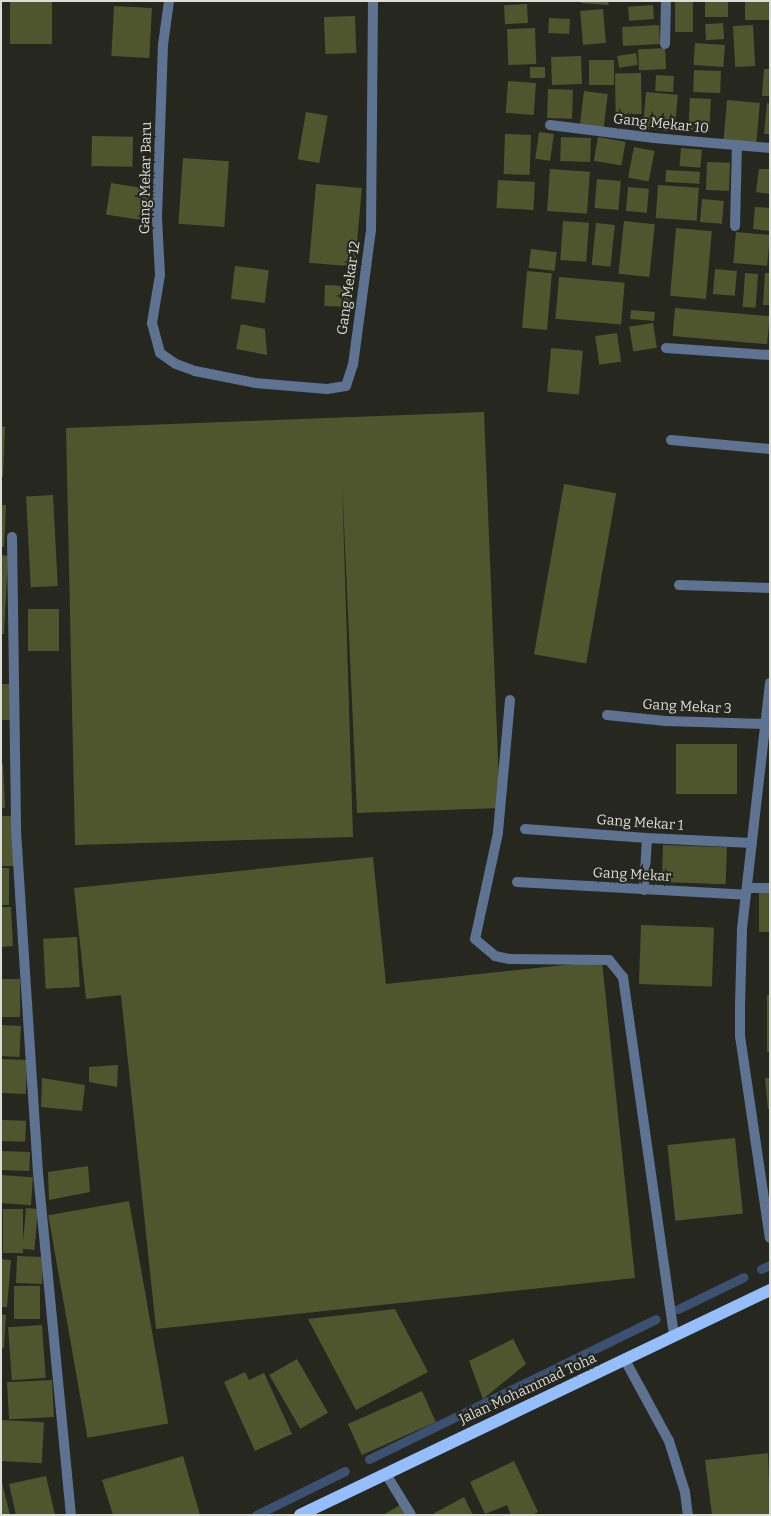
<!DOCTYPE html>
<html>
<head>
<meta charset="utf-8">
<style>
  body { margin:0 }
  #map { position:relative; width:771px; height:1516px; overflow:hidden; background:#26271f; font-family:Bitter,serif }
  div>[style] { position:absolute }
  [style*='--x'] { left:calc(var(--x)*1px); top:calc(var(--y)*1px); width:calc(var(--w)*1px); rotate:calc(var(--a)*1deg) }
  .stream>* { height:9px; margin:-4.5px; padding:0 4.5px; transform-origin:4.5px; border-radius:4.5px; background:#3c5071 }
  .building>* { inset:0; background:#4f562e; transform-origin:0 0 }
  .lane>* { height:10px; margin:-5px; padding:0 5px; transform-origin:5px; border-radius:5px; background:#5e7291 }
  .street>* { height:10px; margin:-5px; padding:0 5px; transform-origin:5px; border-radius:5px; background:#5e7291 }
  .primary>* { height:12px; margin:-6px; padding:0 6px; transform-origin:6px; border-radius:6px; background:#95befe }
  span { translate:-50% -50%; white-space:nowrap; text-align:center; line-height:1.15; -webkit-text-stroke:4px #26271f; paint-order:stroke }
  .street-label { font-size:14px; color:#dbddd7 }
  .frame { position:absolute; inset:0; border:2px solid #dbddd7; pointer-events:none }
</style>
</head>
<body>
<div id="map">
  <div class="stream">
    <div style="--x:761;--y:1269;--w:10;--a:-24"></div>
    <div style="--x:678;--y:1309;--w:73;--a:-25.9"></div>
    <div style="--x:369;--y:1459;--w:319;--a:-26"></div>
    <div style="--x:256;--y:1515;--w:99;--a:-26.3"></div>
  </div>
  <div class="building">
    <div style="left:10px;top:1px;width:42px;height:43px"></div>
    <div style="clip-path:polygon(581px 1px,609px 1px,608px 5px,581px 3px)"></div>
    <div style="left:675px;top:1px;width:18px;height:31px"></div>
    <div style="left:705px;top:1px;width:23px;height:16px"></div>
    <div style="left:745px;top:1px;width:25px;height:19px"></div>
    <div style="left:527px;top:4px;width:19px;height:23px;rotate:87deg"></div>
    <div style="left:653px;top:5px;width:14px;height:25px;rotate:86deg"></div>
    <div style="left:114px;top:6px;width:38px;height:50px;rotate:3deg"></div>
    <div style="left:603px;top:9px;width:34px;height:23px;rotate:85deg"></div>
    <div style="left:355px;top:16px;width:37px;height:31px;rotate:88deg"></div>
    <div style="left:549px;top:18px;width:21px;height:15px;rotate:3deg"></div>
    <div style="left:723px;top:23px;width:16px;height:18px;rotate:86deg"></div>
    <div style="left:659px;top:25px;width:19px;height:37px;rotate:87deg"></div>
    <div style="left:753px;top:25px;width:41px;height:20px;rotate:87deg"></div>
    <div style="left:535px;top:28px;width:36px;height:28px;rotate:88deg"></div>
    <div style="left:695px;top:43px;width:30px;height:22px;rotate:4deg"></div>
    <div style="left:665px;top:48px;width:21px;height:27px;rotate:87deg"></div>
    <div style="left:636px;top:53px;width:12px;height:19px;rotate:81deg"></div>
    <div style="left:581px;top:56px;width:28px;height:30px;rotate:88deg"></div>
    <div style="left:589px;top:60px;width:25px;height:25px"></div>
    <div style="left:530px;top:67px;width:15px;height:11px"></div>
    <div style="clip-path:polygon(764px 69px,770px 69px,770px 96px,762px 96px)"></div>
    <div style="left:694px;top:70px;width:27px;height:22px;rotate:2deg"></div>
    <div style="left:641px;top:73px;width:41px;height:26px;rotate:89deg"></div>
    <div style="left:656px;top:75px;width:18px;height:16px;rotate:3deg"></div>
    <div style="left:508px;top:81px;width:28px;height:32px;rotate:4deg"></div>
    <div style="left:548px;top:89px;width:25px;height:29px;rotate:2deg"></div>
    <div style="left:584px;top:91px;width:24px;height:34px;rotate:7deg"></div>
    <div style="left:646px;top:92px;width:32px;height:37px;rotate:5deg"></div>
    <div style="left:690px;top:98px;width:21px;height:32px;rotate:3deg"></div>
    <div style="left:727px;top:100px;width:33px;height:42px;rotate:5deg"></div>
    <div style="clip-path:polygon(767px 103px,770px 104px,770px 134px,764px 134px)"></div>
    <div style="left:306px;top:112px;width:22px;height:48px;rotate:10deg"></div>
    <div style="left:539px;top:132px;width:15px;height:27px;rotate:8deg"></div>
    <div style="left:505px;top:134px;width:26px;height:40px;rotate:2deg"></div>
    <div style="left:92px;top:136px;width:41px;height:30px;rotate:1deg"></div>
    <div style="left:561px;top:137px;width:30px;height:24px;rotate:2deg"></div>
    <div style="left:598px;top:137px;width:28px;height:24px;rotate:10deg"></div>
    <div style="left:634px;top:147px;width:21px;height:31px;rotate:11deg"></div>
    <div style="left:681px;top:148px;width:21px;height:18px;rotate:5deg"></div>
    <div style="left:183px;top:158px;width:46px;height:66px;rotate:4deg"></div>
    <div style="left:707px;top:162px;width:23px;height:28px;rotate:2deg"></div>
    <div style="left:550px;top:169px;width:40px;height:42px;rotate:4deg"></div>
    <div style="clip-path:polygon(759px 169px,770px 169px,770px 194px,756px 192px)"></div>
    <div style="left:666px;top:170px;width:34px;height:12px;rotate:3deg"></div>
    <div style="left:597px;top:179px;width:24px;height:29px;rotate:5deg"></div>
    <div style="left:498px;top:180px;width:37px;height:28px;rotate:3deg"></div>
    <div style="left:111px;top:183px;width:40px;height:32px;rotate:9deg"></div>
    <div style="left:316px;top:184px;width:46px;height:79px;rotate:5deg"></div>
    <div style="left:658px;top:185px;width:41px;height:33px;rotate:4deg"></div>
    <div style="left:628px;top:187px;width:21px;height:24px;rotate:5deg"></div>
    <div style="left:702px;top:199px;width:22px;height:23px;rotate:5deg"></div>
    <div style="clip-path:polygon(755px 207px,770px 208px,770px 231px,753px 229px)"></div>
    <div style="left:563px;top:221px;width:26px;height:39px;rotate:4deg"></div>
    <div style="left:624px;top:221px;width:31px;height:53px;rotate:6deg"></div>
    <div style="left:596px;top:223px;width:19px;height:42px;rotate:6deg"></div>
    <div style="left:676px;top:228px;width:36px;height:68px;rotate:5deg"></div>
    <div style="left:736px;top:232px;width:34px;height:31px;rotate:5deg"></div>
    <div style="left:531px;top:249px;width:26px;height:19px;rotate:7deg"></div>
    <div style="left:235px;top:266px;width:34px;height:33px;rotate:7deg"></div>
    <div style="left:715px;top:269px;width:22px;height:25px;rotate:5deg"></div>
    <div style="left:527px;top:271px;width:25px;height:57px;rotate:5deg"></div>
    <div style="left:745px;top:273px;width:13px;height:34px;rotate:4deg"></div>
    <div style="clip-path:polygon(765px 273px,770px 273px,770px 305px,763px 305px)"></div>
    <div style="left:559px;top:277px;width:66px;height:42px;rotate:5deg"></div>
    <div style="left:325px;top:285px;width:26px;height:21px;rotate:2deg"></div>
    <div style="left:675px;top:308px;width:95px;height:28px;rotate:5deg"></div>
    <div style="left:631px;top:310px;width:24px;height:9px;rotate:5deg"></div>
    <div style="left:653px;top:323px;width:25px;height:24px;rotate:81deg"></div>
    <div style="clip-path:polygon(241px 324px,265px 329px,267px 355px,236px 349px)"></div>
    <div style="left:617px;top:333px;width:29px;height:22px;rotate:82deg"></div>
    <div style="left:551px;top:348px;width:32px;height:44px;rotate:5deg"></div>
    <div style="clip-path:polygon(484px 412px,500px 808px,357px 813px,342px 480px,353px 837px,75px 845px,66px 428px)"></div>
    <div style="clip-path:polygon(1px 426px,5px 427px,3px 477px,1px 477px)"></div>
    <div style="left:564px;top:484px;width:53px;height:173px;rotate:10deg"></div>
    <div style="left:53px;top:495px;width:91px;height:27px;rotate:87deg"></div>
    <div style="clip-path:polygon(1px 505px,6px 505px,4px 547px,1px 547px)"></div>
    <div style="clip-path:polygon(1px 555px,8px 556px,4px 634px,1px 634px)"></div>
    <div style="left:28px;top:609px;width:31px;height:42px"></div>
    <div style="left:1px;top:684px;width:9px;height:36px"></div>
    <div style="left:676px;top:744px;width:61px;height:50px"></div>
    <div style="clip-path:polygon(1px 764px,3px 764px,5px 808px,1px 808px)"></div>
    <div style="clip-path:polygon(1px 816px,13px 816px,15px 866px,1px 866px)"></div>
    <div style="left:663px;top:845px;width:64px;height:37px;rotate:2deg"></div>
    <div style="clip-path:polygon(373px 857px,386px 984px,602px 961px,635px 1278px,156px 1329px,121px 995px,86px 999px,74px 888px)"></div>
    <div style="left:1px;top:868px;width:8px;height:37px"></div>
    <div style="left:759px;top:891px;width:11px;height:41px"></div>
    <div style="clip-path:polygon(1px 907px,11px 907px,13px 946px,1px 947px)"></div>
    <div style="left:641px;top:925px;width:73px;height:59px;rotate:2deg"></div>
    <div style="left:77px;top:937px;width:50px;height:34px;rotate:87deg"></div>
    <div style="left:1px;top:979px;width:19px;height:38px"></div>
    <div style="left:767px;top:995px;width:3px;height:57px"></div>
    <div style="left:1px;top:1025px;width:20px;height:31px;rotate:3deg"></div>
    <div style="left:1px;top:1059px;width:26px;height:34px;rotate:2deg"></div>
    <div style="clip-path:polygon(118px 1065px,117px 1087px,89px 1082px,89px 1067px)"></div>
    <div style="clip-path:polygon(42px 1078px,85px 1085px,82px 1111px,41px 1107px)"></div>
    <div style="clip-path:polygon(765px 1078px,770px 1078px,770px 1109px,768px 1109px)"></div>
    <div style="left:1px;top:1120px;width:25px;height:21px;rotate:2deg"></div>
    <div style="left:735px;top:1138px;width:76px;height:68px;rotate:84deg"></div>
    <div style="left:1px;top:1151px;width:29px;height:19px;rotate:2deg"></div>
    <div style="clip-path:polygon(88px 1166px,90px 1192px,49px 1200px,48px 1172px)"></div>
    <div style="left:1px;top:1175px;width:32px;height:28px;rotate:4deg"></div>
    <div style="left:129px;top:1201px;width:226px;height:82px;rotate:80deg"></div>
    <div style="left:26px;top:1208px;width:12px;height:41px;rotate:5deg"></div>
    <div style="left:3px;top:1209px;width:20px;height:44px"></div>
    <div style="left:17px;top:1256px;width:26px;height:27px;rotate:2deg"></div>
    <div style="clip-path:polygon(1px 1259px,11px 1260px,7px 1307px,1px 1307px)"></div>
    <div style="left:14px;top:1286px;width:26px;height:33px"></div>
    <div style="clip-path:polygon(395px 1309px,428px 1372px,356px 1410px,308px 1319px)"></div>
    <div style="clip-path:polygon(1px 1314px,6px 1315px,4px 1348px,1px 1348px)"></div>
    <div style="left:42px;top:1325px;width:53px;height:34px;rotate:86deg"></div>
    <div style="clip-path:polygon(513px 1339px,526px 1364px,483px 1399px,469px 1361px)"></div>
    <div style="left:297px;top:1359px;width:62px;height:32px;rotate:60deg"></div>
    <div style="clip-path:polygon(245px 1372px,249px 1380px,264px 1373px,292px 1434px,255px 1451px,224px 1382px)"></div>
    <div style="left:52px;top:1380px;width:37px;height:45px;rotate:87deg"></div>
    <div style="left:422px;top:1391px;width:34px;height:81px;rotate:66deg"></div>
    <div style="left:1px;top:1420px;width:43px;height:41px;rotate:3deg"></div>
    <div style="clip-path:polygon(768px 1453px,770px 1515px,712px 1515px,705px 1460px)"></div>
    <div style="clip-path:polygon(183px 1456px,200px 1515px,113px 1515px,102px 1480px)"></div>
    <div style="clip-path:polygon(514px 1461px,538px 1512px,532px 1515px,511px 1515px,507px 1505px,485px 1514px,470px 1482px)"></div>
    <div style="clip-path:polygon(46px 1476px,55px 1515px,16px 1515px,9px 1484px)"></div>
    <div style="clip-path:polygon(1px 1482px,2px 1482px,10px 1515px,1px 1515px)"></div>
    <div style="clip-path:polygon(464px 1497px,473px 1515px,431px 1515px)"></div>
    <div style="clip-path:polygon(400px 1505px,405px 1515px,383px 1515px)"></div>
  </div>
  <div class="lane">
    <div style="--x:510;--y:700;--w:134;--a:95.2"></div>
    <div style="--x:498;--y:833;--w:108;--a:102.2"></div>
    <div style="--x:475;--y:939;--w:26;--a:40"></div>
    <div style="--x:495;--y:956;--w:14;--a:12"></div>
    <div style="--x:509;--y:959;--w:100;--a:0.6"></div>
    <div style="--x:609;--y:960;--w:22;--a:51"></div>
    <div style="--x:623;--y:977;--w:363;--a:81.9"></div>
  </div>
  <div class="street">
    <div style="--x:169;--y:1;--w:44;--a:97.8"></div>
    <div style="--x:163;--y:45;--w:173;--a:92"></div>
    <div style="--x:157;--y:218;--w:57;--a:87"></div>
    <div style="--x:160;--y:275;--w:49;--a:99.5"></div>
    <div style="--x:152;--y:323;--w:31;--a:75"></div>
    <div style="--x:160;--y:353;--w:19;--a:35"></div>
    <div style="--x:176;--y:364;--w:20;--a:20"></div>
    <div style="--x:195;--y:371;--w:61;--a:11.3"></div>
    <div style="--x:255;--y:383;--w:72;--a:4.8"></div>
    <div style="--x:327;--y:389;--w:19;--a:-9"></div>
    <div style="--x:346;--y:386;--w:22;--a:-72"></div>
    <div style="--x:353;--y:365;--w:136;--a:-82.4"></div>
    <div style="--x:371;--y:230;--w:229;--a:-89.5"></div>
    <div style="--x:665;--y:44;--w:43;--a:-88.7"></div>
    <div style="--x:550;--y:125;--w:105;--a:7.1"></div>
    <div style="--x:654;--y:138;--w:116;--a:4.9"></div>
    <div style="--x:735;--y:226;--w:81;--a:-88.6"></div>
    <div style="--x:666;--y:348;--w:104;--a:3.9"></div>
    <div style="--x:671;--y:440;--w:99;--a:5.2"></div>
    <div style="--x:12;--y:537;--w:293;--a:89.2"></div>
    <div style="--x:16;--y:830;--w:111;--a:86.4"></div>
    <div style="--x:23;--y:941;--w:232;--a:86.3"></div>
    <div style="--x:38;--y:1173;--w:344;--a:84.5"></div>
    <div style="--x:679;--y:585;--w:91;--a:1.9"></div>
    <div style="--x:770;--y:683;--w:249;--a:96.5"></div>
    <div style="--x:742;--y:930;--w:76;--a:91.5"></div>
    <div style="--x:740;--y:1006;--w:30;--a:90"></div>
    <div style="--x:740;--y:1036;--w:204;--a:81.6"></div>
    <div style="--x:607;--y:715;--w:59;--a:5.8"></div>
    <div style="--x:666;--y:721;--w:99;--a:1.7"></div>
    <div style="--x:525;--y:829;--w:122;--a:4.2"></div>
    <div style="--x:647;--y:838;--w:105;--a:2.7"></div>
    <div style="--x:517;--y:882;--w:229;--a:3.2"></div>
    <div style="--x:747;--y:888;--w:23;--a:0"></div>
    <div style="--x:644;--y:890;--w:52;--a:-86.7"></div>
    <div style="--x:625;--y:1360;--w:92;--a:61.5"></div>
    <div style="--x:669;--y:1441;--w:53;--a:72.6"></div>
    <div style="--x:685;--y:1492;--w:23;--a:83"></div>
    <div style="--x:386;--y:1474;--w:48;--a:58.6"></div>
  </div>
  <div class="primary">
    <div style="--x:300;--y:1515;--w:521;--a:-25.58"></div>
  </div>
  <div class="street-label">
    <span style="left:661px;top:124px;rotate:6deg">Gang Mekar 10</span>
    <span style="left:146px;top:178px;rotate:-89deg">Gang Mekar Baru</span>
    <span style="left:349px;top:288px;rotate:-82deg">Gang Mekar 12</span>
    <span style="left:687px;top:707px;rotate:3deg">Gang Mekar 3</span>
    <span style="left:640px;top:823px;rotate:4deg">Gang Mekar 1</span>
    <span style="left:632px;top:875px;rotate:3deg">Gang Mekar</span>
    <span style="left:528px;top:1389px;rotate:-25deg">Jalan Mohammad Toha</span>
  </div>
  <div class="frame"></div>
</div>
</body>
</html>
